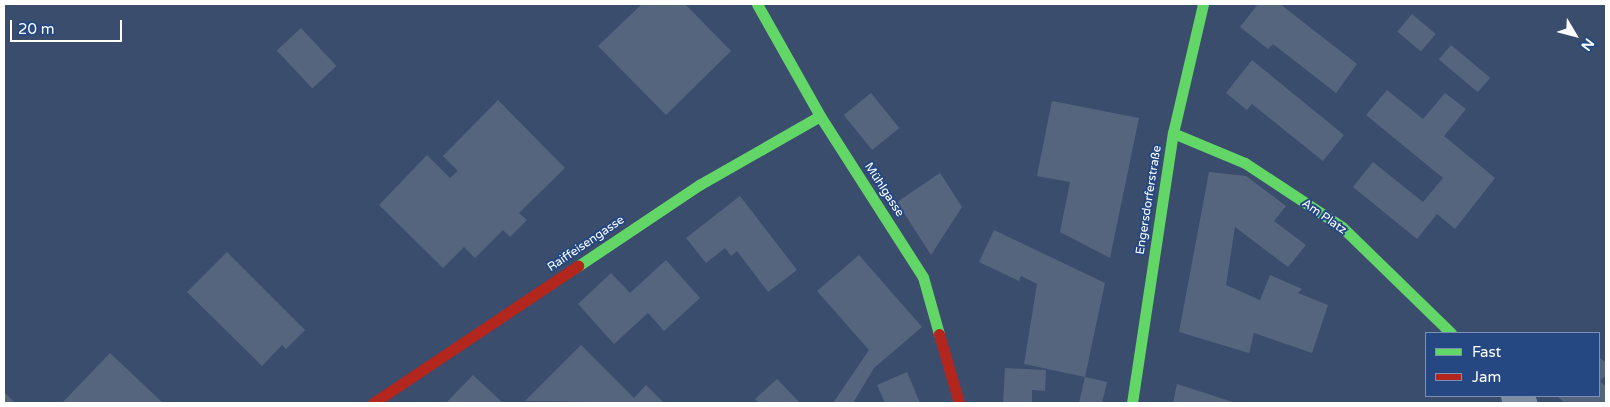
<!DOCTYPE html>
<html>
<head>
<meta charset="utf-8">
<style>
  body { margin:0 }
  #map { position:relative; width:1610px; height:407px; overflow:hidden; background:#3a4d6d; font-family:"Varela Round",sans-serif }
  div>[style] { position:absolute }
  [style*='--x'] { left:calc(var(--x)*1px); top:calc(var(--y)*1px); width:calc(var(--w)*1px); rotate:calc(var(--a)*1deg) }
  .building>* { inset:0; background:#56657e; transform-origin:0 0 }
  .street>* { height:28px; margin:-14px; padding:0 14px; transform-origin:14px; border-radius:14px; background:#808ea3 }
  .fast>* { height:11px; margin:-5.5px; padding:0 5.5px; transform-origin:5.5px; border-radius:5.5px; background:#63d668 }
  .jam>* { height:11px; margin:-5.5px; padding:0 5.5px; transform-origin:5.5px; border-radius:5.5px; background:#b3261e }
  span { translate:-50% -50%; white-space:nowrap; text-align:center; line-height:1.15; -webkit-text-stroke:4px #254882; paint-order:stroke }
  .street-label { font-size:12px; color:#fff }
  .frame { position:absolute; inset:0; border:5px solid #fff; pointer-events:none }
  .legend { position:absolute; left:1425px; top:332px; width:175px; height:65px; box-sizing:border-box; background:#254882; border:1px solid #7c91b4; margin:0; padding:6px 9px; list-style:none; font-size:15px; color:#fff }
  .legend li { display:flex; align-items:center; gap:10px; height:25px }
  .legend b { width:25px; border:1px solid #7c91b4 }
  .north { position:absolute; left:1550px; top:10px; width:50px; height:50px; -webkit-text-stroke:4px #254882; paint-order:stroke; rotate:127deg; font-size:14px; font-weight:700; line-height:20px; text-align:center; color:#fff }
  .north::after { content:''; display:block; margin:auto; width:18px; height:22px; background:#fff; clip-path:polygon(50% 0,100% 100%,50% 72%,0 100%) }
  .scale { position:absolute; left:10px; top:20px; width:112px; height:22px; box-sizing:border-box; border:2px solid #fff; border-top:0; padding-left:6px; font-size:15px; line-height:18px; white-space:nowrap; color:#fff; -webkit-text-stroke:4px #254882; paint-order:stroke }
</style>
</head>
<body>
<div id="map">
  <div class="building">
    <div style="clip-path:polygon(642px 4px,685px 4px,731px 51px,666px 115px,598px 46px)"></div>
    <div style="clip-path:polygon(1258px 4px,1280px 4px,1357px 64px,1336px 93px,1273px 44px,1268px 49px,1240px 27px)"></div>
    <div style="left:1412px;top:14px;width:31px;height:23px;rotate:40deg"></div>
    <div style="left:301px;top:28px;width:52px;height:33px;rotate:47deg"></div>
    <div style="left:1451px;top:45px;width:51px;height:19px;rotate:40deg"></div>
    <div style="clip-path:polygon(1252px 60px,1344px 135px,1323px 161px,1252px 104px,1247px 110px,1226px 93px)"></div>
    <div style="clip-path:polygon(1387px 90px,1423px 119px,1445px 93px,1466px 109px,1444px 136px,1495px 178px,1455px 229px,1437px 214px,1417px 239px,1353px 187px,1373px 162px,1423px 202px,1443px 178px,1366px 115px)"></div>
    <div style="left:871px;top:93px;width:45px;height:35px;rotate:51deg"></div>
    <div style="clip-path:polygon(498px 100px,565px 168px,519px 213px,527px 220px,510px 237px,503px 230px,475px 258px,464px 247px,443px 268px,379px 205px,427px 155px,450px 178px,458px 171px,443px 156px)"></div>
    <div style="clip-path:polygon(1052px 101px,1139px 118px,1110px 258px,1060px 232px,1070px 182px,1037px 176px)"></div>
    <div style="clip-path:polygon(1209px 172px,1246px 176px,1286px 206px,1274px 221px,1306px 245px,1288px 267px,1235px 227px,1226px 285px,1260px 300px,1270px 275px,1302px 289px,1298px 293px,1328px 305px,1312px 353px,1254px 333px,1249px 353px,1179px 332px)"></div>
    <div style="clip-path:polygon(940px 173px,962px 207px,931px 255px,897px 202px)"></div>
    <div style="clip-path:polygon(740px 196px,797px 270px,768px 292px,737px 251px,731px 256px,725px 248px,706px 263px,686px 238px)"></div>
    <div style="clip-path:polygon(994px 230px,1105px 283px,1085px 377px,1024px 364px,1037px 284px,1021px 276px,1019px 281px,979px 262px)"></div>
    <div style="clip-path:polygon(227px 252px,305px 330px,286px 349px,282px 345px,262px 366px,187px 292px)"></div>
    <div style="clip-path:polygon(859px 255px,922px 327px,874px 368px,853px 403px,833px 403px,869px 350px,817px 291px)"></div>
    <div style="clip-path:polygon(666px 260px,700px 298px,664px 331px,648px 313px,614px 344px,578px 304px,611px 273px,630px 293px)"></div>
    <div style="clip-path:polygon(581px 345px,634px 398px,646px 385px,664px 403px,525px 401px)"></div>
    <div style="clip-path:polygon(110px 353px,163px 403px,62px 403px)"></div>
    <div style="clip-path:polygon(1599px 357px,1606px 363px,1606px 375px,1600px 381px,1606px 387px,1606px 403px,1565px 403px,1557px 396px,1599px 396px)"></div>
    <div style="clip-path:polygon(1005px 368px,1046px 370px,1045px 391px,1032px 390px,1032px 403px,1003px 403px)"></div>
    <div style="clip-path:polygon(907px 372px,920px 403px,885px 403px,877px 385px)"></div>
    <div style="clip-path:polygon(473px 375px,503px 403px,446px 403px)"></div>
    <div style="clip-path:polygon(1085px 377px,1107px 382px,1102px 403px,1079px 403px)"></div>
    <div style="clip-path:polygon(777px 379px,800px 403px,759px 403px,755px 399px)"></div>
    <div style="clip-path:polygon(1177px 384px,1236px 403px,1173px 403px)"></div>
    <div style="clip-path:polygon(4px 392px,15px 403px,4px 403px)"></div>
  </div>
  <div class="street">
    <div style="--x:1515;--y:396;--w:11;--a:41"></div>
  </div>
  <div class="fast">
    <div style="--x:757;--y:4;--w:129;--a:60.6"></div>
    <div style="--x:820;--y:116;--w:191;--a:57.4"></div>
    <div style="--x:923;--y:277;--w:59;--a:74.3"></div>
    <div style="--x:1173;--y:133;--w:78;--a:22.6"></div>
    <div style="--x:1245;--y:163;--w:116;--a:33.4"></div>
    <div style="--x:1342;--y:227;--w:152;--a:44.2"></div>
    <div style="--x:578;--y:266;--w:146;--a:-33.8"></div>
    <div style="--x:699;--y:185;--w:139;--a:-29.7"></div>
    <div style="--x:1132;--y:403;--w:273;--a:-81.4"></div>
    <div style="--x:1173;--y:133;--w:132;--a:-76.9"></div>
  </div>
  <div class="jam">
    <div style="--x:939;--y:334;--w:72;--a:73.8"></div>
    <div style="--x:373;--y:403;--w:247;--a:-33.8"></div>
  </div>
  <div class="street-label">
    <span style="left:884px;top:190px;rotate:57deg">Mühlgasse</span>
    <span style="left:1149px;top:200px;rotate:-81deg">Engersdorferstraße</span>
    <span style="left:1324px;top:217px;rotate:35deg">Am Platz</span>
    <span style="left:586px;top:244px;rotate:-34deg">Raiffeisengasse</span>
  </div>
  <div class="frame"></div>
  <ul class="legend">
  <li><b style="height:6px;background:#63d668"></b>Fast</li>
  <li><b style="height:6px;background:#b3261e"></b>Jam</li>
  </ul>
  <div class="north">N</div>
  <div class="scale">20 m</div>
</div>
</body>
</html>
